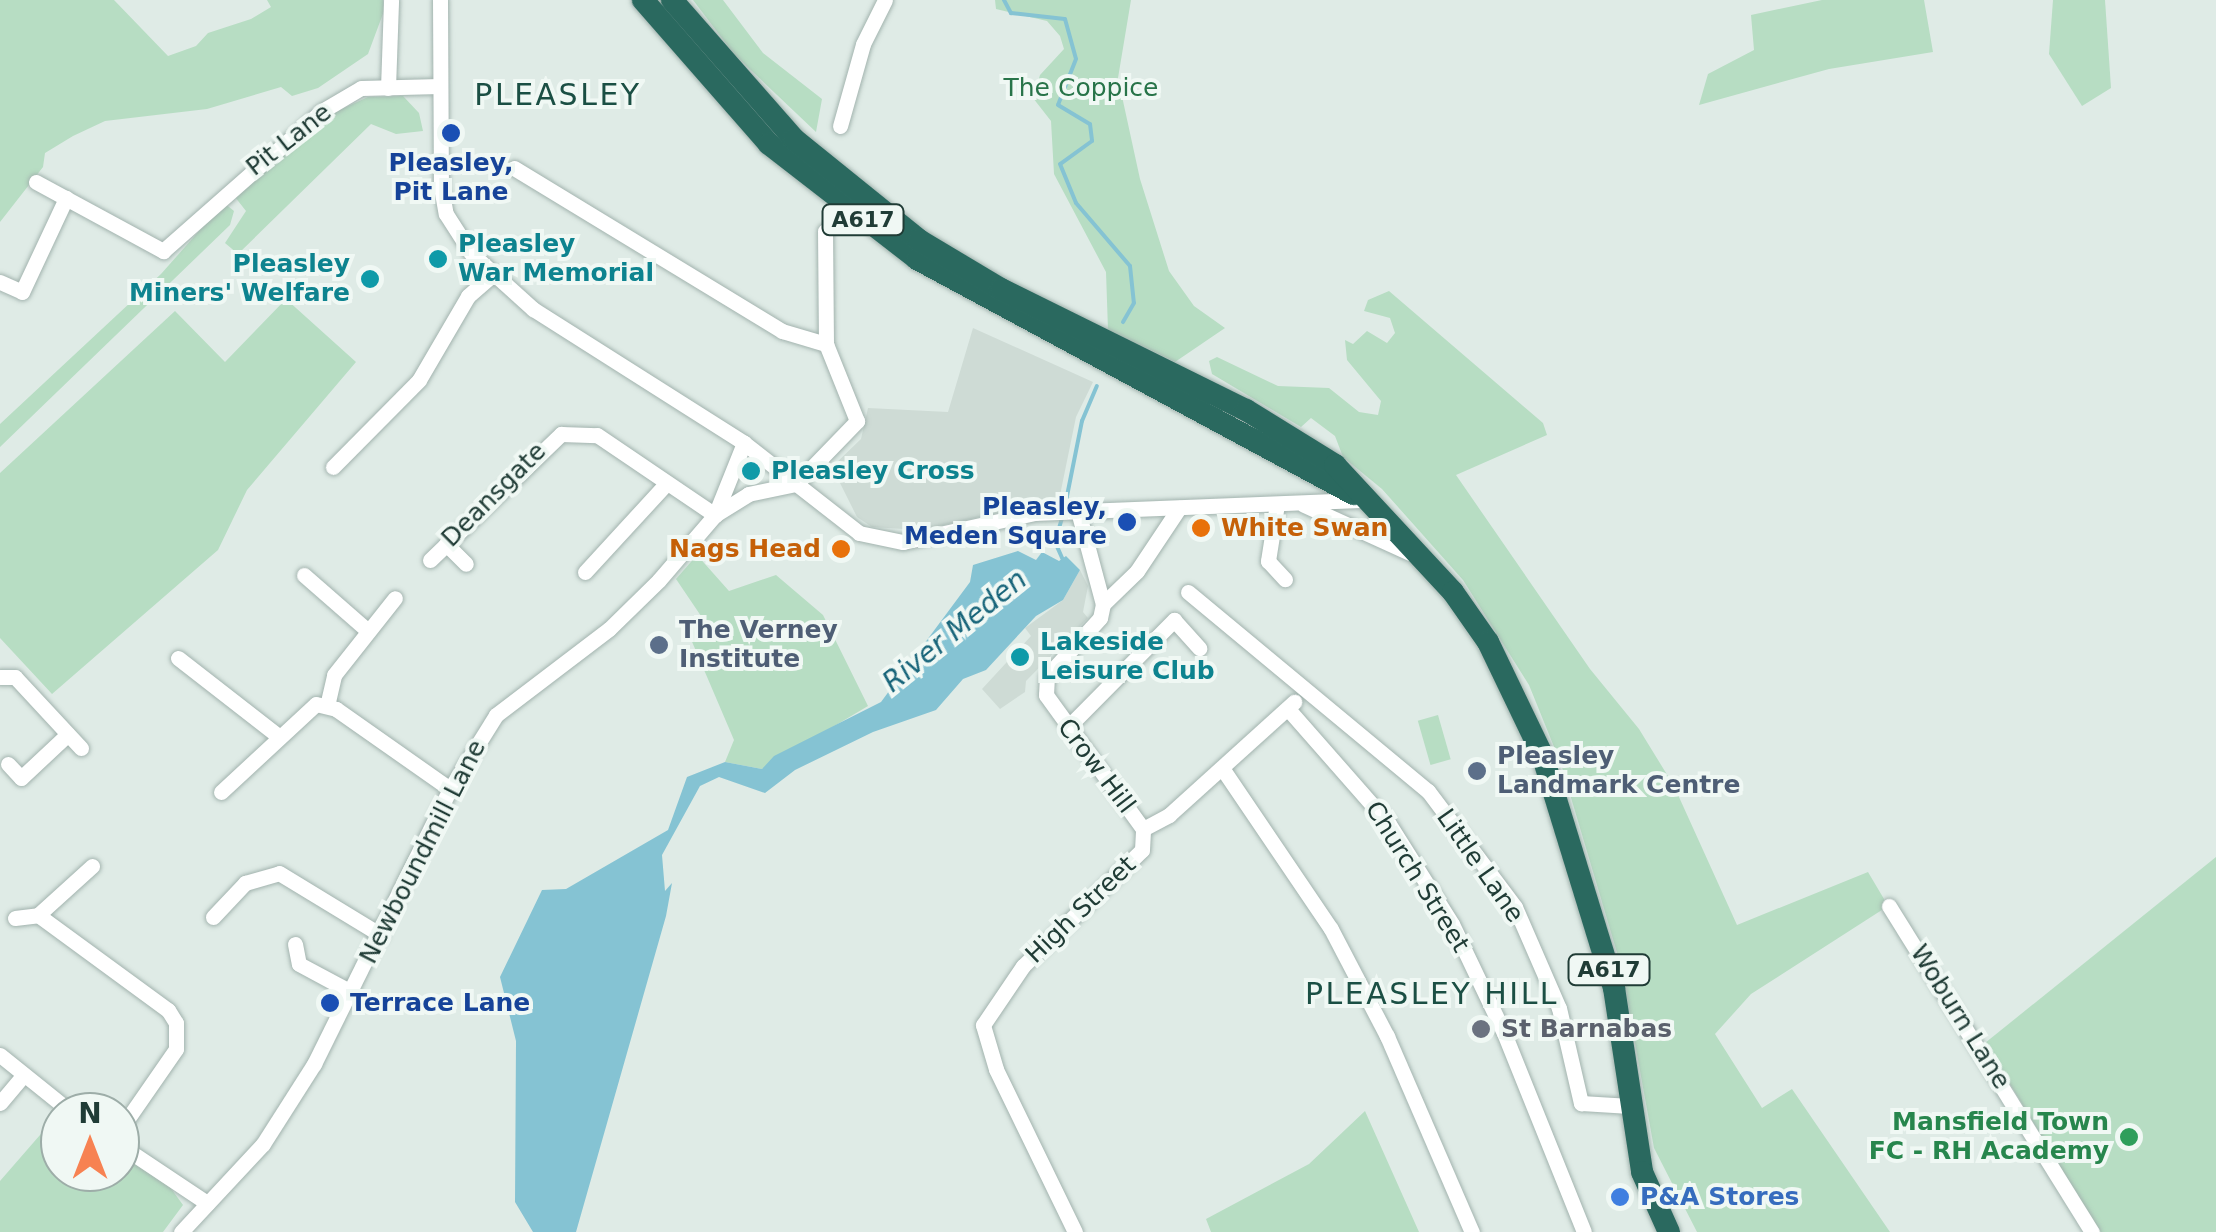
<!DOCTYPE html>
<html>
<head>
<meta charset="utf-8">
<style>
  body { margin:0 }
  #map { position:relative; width:2216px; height:1232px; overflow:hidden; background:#dfebe6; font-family:"DejaVu Sans",sans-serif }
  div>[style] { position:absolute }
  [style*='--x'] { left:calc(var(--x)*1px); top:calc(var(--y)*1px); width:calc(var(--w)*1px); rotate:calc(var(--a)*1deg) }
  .built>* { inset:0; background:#cedbd5 }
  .green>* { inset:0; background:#b7ddc3; transform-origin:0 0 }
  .water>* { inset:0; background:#85c3d3 }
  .stream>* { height:4px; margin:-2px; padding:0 2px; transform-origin:2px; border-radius:2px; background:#85c3d3 }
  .roads { filter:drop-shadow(0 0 2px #a2b3ae) drop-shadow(0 0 2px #a2b3ae) }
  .minor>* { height:15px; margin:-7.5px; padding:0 7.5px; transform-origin:7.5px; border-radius:7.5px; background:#fff }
  .highway>* { height:22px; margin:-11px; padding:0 11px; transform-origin:11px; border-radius:11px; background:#2a695f }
  .dots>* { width:28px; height:28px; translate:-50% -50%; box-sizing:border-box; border:5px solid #f0f8f4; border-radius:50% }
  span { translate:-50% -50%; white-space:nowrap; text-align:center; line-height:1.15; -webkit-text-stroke:8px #f0f8f4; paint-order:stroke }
  .shield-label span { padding:2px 8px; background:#f0f8f4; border:2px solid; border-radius:8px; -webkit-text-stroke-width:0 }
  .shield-label { font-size:22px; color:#203c36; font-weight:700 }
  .park-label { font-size:25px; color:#287449 }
  .street-label { font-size:25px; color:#203c36 }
  .transit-label { font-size:25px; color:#164399; font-weight:700 }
  .right { translate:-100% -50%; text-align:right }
  .left { translate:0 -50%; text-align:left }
  .culture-label { font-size:25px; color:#0d838f; font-weight:700 }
  .food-label { font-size:25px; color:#c56008; font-weight:700 }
  .service-label { font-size:25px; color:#4e5e75; font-weight:700 }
  .worship-label { font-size:25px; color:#5b616d; font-weight:700 }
  .leisure-label { font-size:25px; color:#27864d; font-weight:700 }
  .shop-label { font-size:25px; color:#366cbe; font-weight:700 }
  .water-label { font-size:28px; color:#18657a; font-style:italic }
  .quarter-label { font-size:30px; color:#1b4f44; letter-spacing:2.5px }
  .north { position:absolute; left:40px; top:1092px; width:100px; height:100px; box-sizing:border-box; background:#f0f8f4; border:2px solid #9dada8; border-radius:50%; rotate:0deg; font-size:28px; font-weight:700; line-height:40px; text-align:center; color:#203c36 }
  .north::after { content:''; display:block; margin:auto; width:35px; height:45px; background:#f78252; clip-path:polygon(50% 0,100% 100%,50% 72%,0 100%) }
</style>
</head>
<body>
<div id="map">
  <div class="built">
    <div style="clip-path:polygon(973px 328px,1093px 382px,1076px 417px,1059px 500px,920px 530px,872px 527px,857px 517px,832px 467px,861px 439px,868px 408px,948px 412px)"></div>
    <div style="clip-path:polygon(1080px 570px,1088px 586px,1083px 612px,1088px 618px,1026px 681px,1025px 692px,1000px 709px,982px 689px,1031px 636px,1025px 628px,1063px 600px)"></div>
  </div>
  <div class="green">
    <div style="clip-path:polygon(0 0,114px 0,168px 56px,196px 46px,208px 33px,251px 19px,271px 7px,267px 0,383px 0,384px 11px,368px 54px,318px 88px,292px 96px,281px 87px,207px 109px,105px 121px,73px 136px,45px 153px,43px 167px,0 222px)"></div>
    <div style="clip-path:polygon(693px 0,723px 0,763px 53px,822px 99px,816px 132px,734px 54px)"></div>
    <div style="clip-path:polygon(995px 0,1131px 0,1118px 78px,1140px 179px,1169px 271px,1194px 306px,1225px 328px,1175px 362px,1108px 330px,1106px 272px,1054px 174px,1051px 121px,1033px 98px,1040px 75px,1064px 49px,1060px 36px,1047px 21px,996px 9px)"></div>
    <div style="clip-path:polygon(1822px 0,1924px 0,1933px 52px,1829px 69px,1699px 105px,1708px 74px,1754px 50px,1751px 15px)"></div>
    <div style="clip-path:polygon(2053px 0,2105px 0,2111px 88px,2082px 106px,2049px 54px)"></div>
    <div style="clip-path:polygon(403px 96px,419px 113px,423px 131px,396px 134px,371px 124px,238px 254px,225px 243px,246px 211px,235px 197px,322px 118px,368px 97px)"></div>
    <div style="clip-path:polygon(224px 203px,234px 211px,230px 225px,0 447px,0 424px,161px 274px)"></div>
    <div style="clip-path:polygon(1389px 291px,1543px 423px,1547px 435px,1456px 475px,1590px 669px,1639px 729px,1674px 786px,1737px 925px,1868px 872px,1884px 899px,1885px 908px,1751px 994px,1715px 1034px,1762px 1108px,1792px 1089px,1890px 1232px,1697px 1232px,1654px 1148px,1621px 966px,1561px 764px,1529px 685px,1463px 580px,1382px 489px,1343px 457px,1335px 436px,1311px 418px,1301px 427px,1212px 374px,1209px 361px,1217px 357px,1278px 386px,1329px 388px,1359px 412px,1378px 415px,1381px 401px,1347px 360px,1345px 340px,1353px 344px,1367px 331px,1387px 343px,1395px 333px,1390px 318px,1364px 311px,1368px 300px)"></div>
    <div style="clip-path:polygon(286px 299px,356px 362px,247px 490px,218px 550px,52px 694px,0 638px,0 473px,175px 311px,225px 362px)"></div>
    <div style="clip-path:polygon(697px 555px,729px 591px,776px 575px,823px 615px,868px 706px,762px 769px,725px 762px,734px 740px,687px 630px,701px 616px,676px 579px)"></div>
    <div style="left:1438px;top:715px;width:46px;height:21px;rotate:74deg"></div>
    <div style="clip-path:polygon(2216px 857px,2216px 1232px,2100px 1232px,1985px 1043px)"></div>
    <div style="clip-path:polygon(1365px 1111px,1419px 1232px,1211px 1232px,1206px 1219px,1309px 1164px)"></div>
    <div style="clip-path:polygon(60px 1112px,60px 1172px,120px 1172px,120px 1151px,167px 1183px,183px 1205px,163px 1232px,0 1232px,0 1181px)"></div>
  </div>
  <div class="water">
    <div style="clip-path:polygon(1018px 551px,1036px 560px,1042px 552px,1059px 561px,1066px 556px,1080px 570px,1063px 600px,1036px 616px,986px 670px,963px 679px,936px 710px,873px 732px,795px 770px,765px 793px,719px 777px,700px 786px,662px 855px,665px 891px,672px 883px,666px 916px,576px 1232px,533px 1232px,515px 1202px,516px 1041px,500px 977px,542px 890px,566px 889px,668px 830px,687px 777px,725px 762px,762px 769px,774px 756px,881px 702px,970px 582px,973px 565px)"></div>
  </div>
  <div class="stream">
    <div style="--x:1004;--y:0;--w:15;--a:62"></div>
    <div style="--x:1011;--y:13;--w:54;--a:6.3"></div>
    <div style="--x:1065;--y:19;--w:41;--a:74.6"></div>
    <div style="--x:1076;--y:59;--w:49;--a:111.4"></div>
    <div style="--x:1058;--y:105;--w:37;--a:31"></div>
    <div style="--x:1090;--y:124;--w:17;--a:83"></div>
    <div style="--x:1092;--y:141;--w:39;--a:144"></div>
    <div style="--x:1060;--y:164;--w:42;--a:67.7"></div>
    <div style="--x:1076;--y:203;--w:83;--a:49.4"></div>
    <div style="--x:1130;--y:266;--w:37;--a:84"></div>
    <div style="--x:1134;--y:303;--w:22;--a:120"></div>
    <div style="--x:1065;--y:506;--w:87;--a:-78.7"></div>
    <div style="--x:1082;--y:421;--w:38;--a:-67"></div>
    <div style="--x:1063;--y:515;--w:28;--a:107"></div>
    <div style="--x:1055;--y:542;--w:20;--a:66"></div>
  </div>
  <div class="roads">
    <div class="minor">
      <div style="--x:440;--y:0;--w:187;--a:89.7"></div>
      <div style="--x:441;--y:187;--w:27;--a:80"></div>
      <div style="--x:446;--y:214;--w:46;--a:57.3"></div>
      <div style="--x:471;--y:253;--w:84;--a:42.1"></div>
      <div style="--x:533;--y:309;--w:250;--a:32.4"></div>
      <div style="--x:744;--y:443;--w:146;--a:38"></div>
      <div style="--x:859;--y:533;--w:45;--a:11.6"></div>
      <div style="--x:903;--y:542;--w:135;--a:-12.4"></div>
      <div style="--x:1035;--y:513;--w:324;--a:-2.3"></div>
      <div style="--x:388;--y:88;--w:88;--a:-88"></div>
      <div style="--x:840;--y:126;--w:85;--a:-74.3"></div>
      <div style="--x:863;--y:44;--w:49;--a:-63.4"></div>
      <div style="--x:514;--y:168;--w:314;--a:31.3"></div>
      <div style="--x:782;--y:331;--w:46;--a:16.5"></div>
      <div style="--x:36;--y:182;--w:145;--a:28.5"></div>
      <div style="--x:163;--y:251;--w:212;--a:-41.4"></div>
      <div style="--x:322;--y:111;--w:45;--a:-30.5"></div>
      <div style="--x:361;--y:88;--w:79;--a:-1.5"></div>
      <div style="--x:0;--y:282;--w:24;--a:24"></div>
      <div style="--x:22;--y:292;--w:104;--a:-64.9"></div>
      <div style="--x:333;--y:467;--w:122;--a:-45.3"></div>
      <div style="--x:419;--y:380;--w:97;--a:-59.7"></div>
      <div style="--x:468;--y:296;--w:32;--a:-41"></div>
      <div style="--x:1277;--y:504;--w:58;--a:99"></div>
      <div style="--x:1268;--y:561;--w:25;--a:47"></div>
      <div style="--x:1304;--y:505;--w:116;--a:24.4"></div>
      <div style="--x:1078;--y:511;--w:96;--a:75"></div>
      <div style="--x:1103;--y:604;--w:14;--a:102"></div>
      <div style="--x:1100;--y:618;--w:79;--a:132.4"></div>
      <div style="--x:1047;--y:676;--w:19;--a:93"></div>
      <div style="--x:1046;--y:695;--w:165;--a:54.1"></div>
      <div style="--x:446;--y:544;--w:28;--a:45"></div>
      <div style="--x:430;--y:560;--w:182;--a:-43.9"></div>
      <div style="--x:561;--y:434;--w:36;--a:2"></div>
      <div style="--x:597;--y:435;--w:143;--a:34.1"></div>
      <div style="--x:715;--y:515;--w:39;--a:-32"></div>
      <div style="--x:748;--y:494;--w:49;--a:-11.8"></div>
      <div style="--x:796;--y:484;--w:88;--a:-45.9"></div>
      <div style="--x:857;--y:421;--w:83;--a:-111.9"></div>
      <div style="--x:826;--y:344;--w:113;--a:-90.5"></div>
      <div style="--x:585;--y:572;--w:120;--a:-47.4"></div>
      <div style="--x:304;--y:575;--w:85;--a:41.2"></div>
      <div style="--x:1188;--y:592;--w:312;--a:39.7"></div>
      <div style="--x:1428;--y:791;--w:145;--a:53.1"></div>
      <div style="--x:1515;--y:907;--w:110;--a:66.5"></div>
      <div style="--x:1559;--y:1008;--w:98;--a:77"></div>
      <div style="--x:1581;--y:1103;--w:49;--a:3.5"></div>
      <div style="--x:1103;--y:604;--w:47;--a:-44.1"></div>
      <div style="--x:1137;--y:571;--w:76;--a:-56.3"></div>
      <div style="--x:178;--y:658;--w:125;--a:37.9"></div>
      <div style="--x:0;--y:677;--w:15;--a:0"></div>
      <div style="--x:15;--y:677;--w:97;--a:47.1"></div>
      <div style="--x:327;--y:706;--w:32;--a:-77"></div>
      <div style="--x:334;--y:675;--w:98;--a:-51.6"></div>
      <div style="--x:1288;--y:709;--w:153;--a:48.7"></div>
      <div style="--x:1389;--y:824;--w:118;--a:57.8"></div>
      <div style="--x:1452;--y:924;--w:121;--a:64.5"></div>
      <div style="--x:1504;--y:1033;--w:214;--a:68.1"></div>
      <div style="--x:1068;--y:727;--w:151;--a:-45.3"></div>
      <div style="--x:1174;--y:620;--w:38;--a:48"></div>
      <div style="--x:8;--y:764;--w:19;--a:47"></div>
      <div style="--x:21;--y:778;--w:64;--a:-43.1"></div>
      <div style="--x:1222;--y:768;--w:194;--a:55.9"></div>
      <div style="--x:1331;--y:929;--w:121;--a:62.4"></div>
      <div style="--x:1387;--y:1036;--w:214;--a:66.6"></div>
      <div style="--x:221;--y:792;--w:129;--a:-42.8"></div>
      <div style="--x:316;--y:704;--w:21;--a:14"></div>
      <div style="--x:336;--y:709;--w:139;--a:35.1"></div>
      <div style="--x:1143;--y:829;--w:30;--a:-28"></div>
      <div style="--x:1169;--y:815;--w:169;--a:-42.1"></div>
      <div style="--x:1889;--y:906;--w:384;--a:58.1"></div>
      <div style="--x:38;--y:915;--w:161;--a:36.2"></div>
      <div style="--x:168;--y:1010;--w:15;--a:58"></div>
      <div style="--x:176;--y:1023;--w:26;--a:90"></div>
      <div style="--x:176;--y:1049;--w:98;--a:124.7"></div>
      <div style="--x:213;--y:917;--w:47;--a:-46.7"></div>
      <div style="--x:245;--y:883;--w:35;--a:-16"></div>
      <div style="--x:279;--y:873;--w:119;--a:31.3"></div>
      <div style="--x:15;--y:918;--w:23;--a:-7"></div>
      <div style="--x:38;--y:915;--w:73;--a:-42.2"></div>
      <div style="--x:295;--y:944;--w:20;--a:79"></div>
      <div style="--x:299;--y:964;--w:59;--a:28.3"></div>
      <div style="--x:0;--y:1055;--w:91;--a:38.8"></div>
      <div style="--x:0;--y:1103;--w:34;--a:-50"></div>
      <div style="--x:120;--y:1145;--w:105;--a:33.7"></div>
      <div style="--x:181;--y:1232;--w:120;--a:-47"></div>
      <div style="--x:263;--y:1144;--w:95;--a:-57.5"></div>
      <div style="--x:314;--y:1064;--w:307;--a:-63.7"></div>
      <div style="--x:450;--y:789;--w:87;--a:-58.1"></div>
      <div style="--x:496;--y:715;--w:142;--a:-37.3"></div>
      <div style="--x:609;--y:629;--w:70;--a:-44.4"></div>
      <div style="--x:659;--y:580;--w:86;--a:-49.3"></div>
      <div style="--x:715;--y:515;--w:78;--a:-68.1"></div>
      <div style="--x:1075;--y:1232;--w:181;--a:-115.9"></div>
      <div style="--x:996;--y:1069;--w:46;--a:-106.5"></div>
      <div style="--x:983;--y:1025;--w:71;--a:-55.9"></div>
      <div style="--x:1023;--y:966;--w:166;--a:-44.3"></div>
      <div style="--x:1142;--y:850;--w:21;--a:-87"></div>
    </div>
    <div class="highway">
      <div style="--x:643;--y:0;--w:191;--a:48.8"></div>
      <div style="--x:769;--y:144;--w:187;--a:37.8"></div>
      <div style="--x:917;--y:259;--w:496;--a:28.3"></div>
      <div style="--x:672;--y:0;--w:185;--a:48.7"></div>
      <div style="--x:794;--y:139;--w:161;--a:38.9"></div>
      <div style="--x:919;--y:240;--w:96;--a:30.9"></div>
      <div style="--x:1001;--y:289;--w:273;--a:26.3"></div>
      <div style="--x:1246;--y:410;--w:105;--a:31.7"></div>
      <div style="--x:1335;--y:465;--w:173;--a:47.1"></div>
      <div style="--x:1453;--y:592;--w:61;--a:55"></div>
      <div style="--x:1488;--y:642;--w:124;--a:64.3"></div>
      <div style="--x:1542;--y:754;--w:245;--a:72.9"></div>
      <div style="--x:1614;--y:988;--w:186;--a:81.3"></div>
      <div style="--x:1642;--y:1172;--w:66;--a:65.8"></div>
    </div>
  </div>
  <div class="dots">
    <div style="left:451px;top:133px;background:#1a4fb4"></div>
    <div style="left:438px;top:259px;background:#0f9aa8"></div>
    <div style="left:370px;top:279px;background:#0f9aa8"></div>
    <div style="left:751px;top:471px;background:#0f9aa8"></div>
    <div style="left:1127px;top:522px;background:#1a4fb4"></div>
    <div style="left:1201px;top:528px;background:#e8710a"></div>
    <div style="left:841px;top:549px;background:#e8710a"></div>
    <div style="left:659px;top:645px;background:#5c6f8a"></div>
    <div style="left:1020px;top:657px;background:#0f9aa8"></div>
    <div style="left:1477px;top:771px;background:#5c6f8a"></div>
    <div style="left:330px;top:1003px;background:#1a4fb4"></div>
    <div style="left:1481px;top:1029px;background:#6b7280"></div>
    <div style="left:2129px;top:1137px;background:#2e9e5b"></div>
    <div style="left:1620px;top:1197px;background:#3f7fe0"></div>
  </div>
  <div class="shield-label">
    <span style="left:863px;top:220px">A617</span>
    <span style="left:1609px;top:970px">A617</span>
  </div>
  <div class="park-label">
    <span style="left:1081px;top:88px">The Coppice</span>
  </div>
  <div class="street-label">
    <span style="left:289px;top:140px;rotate:-38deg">Pit Lane</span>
    <span style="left:494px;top:495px;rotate:-45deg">Deansgate</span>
    <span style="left:1096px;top:766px;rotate:53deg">Crow Hill</span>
    <span style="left:423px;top:852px;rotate:-63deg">Newboundmill Lane</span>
    <span style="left:1480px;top:866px;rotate:55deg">Little Lane</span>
    <span style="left:1417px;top:877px;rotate:58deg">Church Street</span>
    <span style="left:1081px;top:910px;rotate:-44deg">High Street</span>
    <span style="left:1960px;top:1017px;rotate:58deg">Woburn Lane</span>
  </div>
  <div class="transit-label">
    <span style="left:451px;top:178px">Pleasley,<br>Pit Lane</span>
    <span class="right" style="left:1107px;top:522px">Pleasley,<br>Meden Square</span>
    <span class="left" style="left:350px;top:1003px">Terrace Lane</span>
  </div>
  <div class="culture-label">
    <span class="left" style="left:458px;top:259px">Pleasley<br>War Memorial</span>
    <span class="right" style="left:350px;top:279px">Pleasley<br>Miners' Welfare</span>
    <span class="left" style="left:771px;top:471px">Pleasley Cross</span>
    <span class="left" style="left:1040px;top:657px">Lakeside<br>Leisure Club</span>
  </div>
  <div class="food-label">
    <span class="left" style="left:1221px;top:528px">White Swan</span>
    <span class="right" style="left:821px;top:549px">Nags Head</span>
  </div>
  <div class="service-label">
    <span class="left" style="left:679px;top:645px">The Verney<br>Institute</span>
    <span class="left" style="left:1497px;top:771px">Pleasley<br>Landmark Centre</span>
  </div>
  <div class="worship-label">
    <span class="left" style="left:1501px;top:1029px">St Barnabas</span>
  </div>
  <div class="leisure-label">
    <span class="right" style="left:2109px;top:1137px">Mansfield Town<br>FC - RH Academy</span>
  </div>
  <div class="shop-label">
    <span class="left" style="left:1640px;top:1197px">P&amp;A Stores</span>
  </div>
  <div class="water-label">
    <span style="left:955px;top:631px;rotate:-39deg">River Meden</span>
  </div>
  <div class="quarter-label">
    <span style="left:558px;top:95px">PLEASLEY</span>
    <span style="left:1432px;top:994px">PLEASLEY HILL</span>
  </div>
  <div class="north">N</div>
</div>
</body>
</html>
